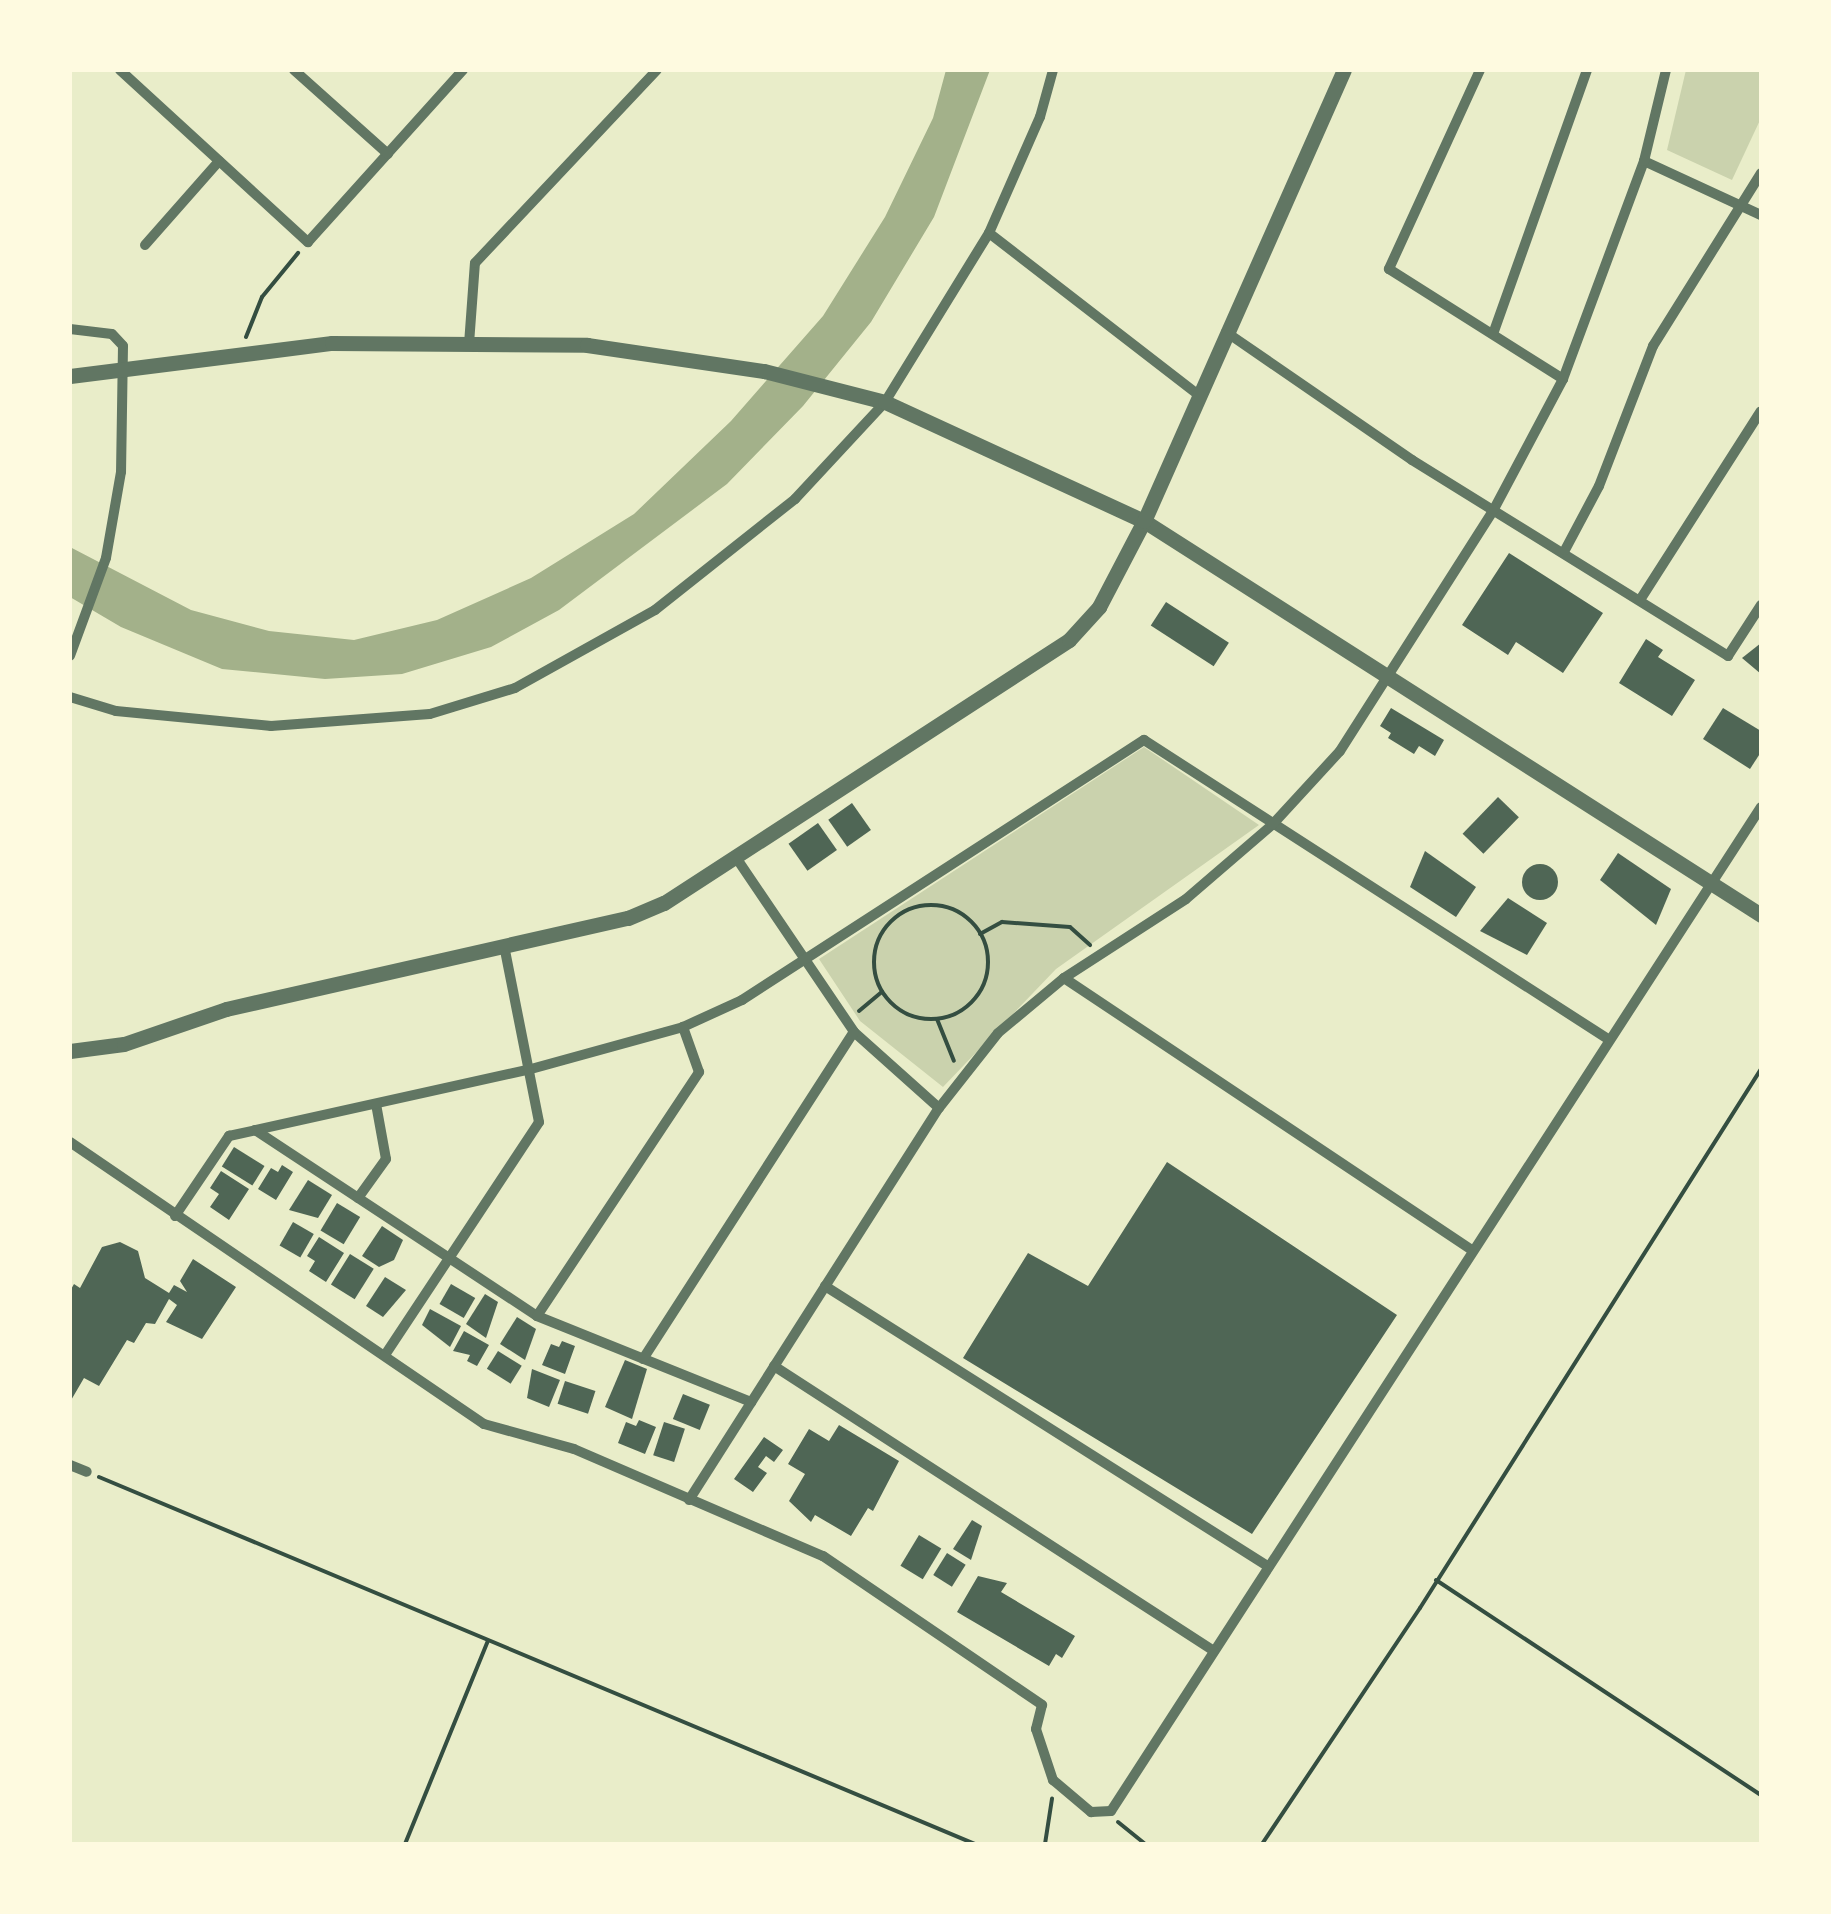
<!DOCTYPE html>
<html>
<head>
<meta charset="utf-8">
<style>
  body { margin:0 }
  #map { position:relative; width:1831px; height:1914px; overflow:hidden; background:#e9edc9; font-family:Ubuntu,sans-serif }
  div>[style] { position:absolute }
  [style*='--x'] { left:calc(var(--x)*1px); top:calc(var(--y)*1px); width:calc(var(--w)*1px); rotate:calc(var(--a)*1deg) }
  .green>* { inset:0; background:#cad2ad }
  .water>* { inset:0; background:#a3b18a }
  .building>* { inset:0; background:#4f6655; transform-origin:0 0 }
  .round { border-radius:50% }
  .path>* { height:4px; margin:-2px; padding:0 2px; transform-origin:2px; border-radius:2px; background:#344e41 }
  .path>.ring { margin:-2px; padding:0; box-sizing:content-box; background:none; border:4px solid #344e41; border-radius:50% }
  .minor>* { height:10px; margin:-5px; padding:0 5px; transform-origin:5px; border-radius:5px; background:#617663 }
  .tertiary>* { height:15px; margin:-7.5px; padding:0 7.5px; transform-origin:7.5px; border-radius:7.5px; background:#617663 }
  span { translate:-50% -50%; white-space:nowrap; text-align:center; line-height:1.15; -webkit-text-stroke:10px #fefae0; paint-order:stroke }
  .frame { position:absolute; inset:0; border:72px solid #fefae0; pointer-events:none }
</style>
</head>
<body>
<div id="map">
  <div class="green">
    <div style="clip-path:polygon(1686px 70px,1761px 70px,1761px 118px,1732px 180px,1667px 150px)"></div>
    <div style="clip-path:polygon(1144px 747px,1259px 825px,1056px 969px,943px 1087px,860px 1021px,819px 959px)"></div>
  </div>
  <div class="water">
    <div style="clip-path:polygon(946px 70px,990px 70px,934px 217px,871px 322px,803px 406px,727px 484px,559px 610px,491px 647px,402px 674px,325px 679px,222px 669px,121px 627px,70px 597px,70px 547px,191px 610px,269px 631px,354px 640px,437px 620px,531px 578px,634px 514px,731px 421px,823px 316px,885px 217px,933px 118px)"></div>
  </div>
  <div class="building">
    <div style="clip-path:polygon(1509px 553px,1603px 613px,1563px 673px,1516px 642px,1508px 655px,1462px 625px)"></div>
    <div style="left:1166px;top:602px;width:75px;height:28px;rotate:33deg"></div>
    <div style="clip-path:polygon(1646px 639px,1663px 650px,1658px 657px,1695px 680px,1672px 716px,1619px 683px)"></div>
    <div style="clip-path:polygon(1761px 643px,1761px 674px,1742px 658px)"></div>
    <div style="clip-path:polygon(1391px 708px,1444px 740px,1435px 756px,1419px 746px,1414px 754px,1388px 738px,1391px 733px,1380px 726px)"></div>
    <div style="clip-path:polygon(1723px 708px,1761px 731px,1761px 752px,1750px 769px,1703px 739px)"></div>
    <div style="left:1498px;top:797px;width:29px;height:51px;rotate:44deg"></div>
    <div style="left:852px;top:803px;width:33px;height:29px;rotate:55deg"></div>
    <div style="left:818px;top:823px;width:33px;height:36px;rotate:55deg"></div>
    <div style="clip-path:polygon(1425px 851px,1476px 887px,1456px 917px,1410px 887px)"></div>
    <div style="clip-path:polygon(1618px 853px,1671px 889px,1656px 925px,1600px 880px)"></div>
    <div class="round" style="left:1522px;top:864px;width:36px;height:36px"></div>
    <div style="clip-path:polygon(1508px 898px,1547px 923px,1527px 955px,1480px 931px)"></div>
    <div style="left:234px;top:1147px;width:36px;height:23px;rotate:32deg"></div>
    <div style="clip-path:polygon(1167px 1162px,1397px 1315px,1252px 1534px,963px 1358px,1028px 1253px,1088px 1286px)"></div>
    <div style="clip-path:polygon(282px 1165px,293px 1172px,276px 1200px,258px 1189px,271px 1168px,278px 1172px)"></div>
    <div style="clip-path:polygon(221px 1171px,249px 1189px,229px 1220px,210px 1207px,219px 1194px,210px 1188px)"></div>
    <div style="clip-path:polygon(308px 1180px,332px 1195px,318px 1218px,289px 1210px)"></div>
    <div style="left:337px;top:1203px;width:27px;height:32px;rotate:31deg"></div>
    <div style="left:293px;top:1222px;width:24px;height:27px;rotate:30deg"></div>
    <div style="clip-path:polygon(382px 1226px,403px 1240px,394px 1260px,379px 1267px,362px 1256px)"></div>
    <div style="clip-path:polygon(319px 1237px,344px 1253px,326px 1282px,309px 1271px,315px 1261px,307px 1256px)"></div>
    <div style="clip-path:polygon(120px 1242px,138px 1251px,145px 1278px,169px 1293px,174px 1285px,187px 1292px,180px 1281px,193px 1259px,236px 1287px,202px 1339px,166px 1322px,177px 1305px,169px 1299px,155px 1324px,146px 1323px,134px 1343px,127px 1340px,99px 1386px,84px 1378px,70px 1402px,70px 1291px,74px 1284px,80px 1288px,102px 1247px)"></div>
    <div style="left:350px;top:1254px;width:28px;height:36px;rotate:32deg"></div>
    <div style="clip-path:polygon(385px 1277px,406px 1290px,383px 1317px,366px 1306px)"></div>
    <div style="left:451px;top:1284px;width:28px;height:23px;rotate:30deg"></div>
    <div style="clip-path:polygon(485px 1294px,498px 1302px,486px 1338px,466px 1324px)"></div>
    <div style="clip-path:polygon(430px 1309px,461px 1326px,450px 1347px,422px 1325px)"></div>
    <div style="clip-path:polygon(517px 1317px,536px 1329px,525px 1360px,500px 1344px)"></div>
    <div style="clip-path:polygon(464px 1331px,489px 1345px,477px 1366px,467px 1361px,470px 1355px,453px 1351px)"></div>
    <div style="clip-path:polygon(562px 1341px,575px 1346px,565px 1374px,542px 1365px,551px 1344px,559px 1347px)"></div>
    <div style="left:498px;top:1351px;width:28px;height:21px;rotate:32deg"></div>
    <div style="clip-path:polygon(625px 1360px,647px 1369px,632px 1419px,605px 1407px)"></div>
    <div style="clip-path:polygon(532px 1369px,560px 1380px,549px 1407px,527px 1398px)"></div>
    <div style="left:565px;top:1381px;width:32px;height:24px;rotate:18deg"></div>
    <div style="left:683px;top:1394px;width:29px;height:27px;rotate:22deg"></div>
    <div style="clip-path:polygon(639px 1420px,656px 1427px,645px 1454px,618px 1443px,626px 1422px,636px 1426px)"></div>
    <div style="left:664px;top:1422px;width:22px;height:35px;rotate:18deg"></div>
    <div style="clip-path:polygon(839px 1425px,899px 1461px,873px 1511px,868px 1508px,851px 1536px,815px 1515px,811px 1522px,789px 1501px,805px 1474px,788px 1464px,809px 1429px,829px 1441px)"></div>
    <div style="clip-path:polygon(764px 1437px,783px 1450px,774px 1462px,766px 1456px,758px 1467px,767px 1473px,753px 1492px,734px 1479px)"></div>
    <div style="clip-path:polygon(972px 1520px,982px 1526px,971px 1560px,953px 1549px)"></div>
    <div style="left:919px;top:1535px;width:26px;height:36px;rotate:31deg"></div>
    <div style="left:947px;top:1553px;width:22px;height:26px;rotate:32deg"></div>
    <div style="clip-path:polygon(978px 1576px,1007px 1583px,1001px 1592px,1075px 1636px,1062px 1658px,1056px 1654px,1049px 1666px,957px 1612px)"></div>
  </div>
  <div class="path">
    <div style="--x:246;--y:337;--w:43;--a:-68.2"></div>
    <div style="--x:262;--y:297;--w:57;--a:-50.7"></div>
    <div class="ring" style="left:874px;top:905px;width:110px;height:110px"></div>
    <div style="--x:980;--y:934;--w:25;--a:-29"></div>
    <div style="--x:1002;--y:922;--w:68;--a:4.2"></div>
    <div style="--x:1070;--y:927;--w:27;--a:42"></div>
    <div style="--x:859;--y:1011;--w:30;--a:-40"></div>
    <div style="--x:937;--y:1019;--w:45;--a:68"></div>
    <div style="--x:99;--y:1477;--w:950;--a:22.73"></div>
    <div style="--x:1436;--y:1580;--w:390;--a:33.5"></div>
    <div style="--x:1118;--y:1822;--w:35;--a:39"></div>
    <div style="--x:405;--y:1844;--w:219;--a:-67.8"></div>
    <div style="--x:1045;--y:1844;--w:46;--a:-81.2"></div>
    <div style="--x:1262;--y:1844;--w:284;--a:-56.2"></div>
    <div style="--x:1420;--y:1608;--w:638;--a:-57.68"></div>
  </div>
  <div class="minor">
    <div style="--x:120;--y:70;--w:255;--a:42.5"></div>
    <div style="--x:308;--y:242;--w:232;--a:-48"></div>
    <div style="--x:294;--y:70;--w:126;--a:41.8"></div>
    <div style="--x:1480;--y:70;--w:219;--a:114.6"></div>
    <div style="--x:1389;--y:269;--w:206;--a:32.3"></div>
    <div style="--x:1644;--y:161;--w:129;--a:24.8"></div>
    <div style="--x:989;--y:233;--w:263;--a:37.7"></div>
    <div style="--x:145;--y:245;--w:112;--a:-48.6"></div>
    <div style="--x:70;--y:329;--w:42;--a:6.8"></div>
    <div style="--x:112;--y:334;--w:16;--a:47"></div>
    <div style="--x:123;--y:346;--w:126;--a:90.9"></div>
    <div style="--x:121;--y:472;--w:87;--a:99.9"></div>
    <div style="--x:106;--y:558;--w:104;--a:110.2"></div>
    <div style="--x:1226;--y:332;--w:226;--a:34.5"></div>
    <div style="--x:1412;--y:460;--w:372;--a:31.8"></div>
    <div style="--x:1728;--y:656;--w:61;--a:-57.1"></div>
    <div style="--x:1493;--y:334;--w:280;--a:-70.4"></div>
    <div style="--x:469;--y:344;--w:81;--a:-85.8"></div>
    <div style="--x:475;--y:263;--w:265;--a:-46.7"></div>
    <div style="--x:1565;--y:550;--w:72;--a:-62"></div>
    <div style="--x:1599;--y:486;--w:150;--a:-68.9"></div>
    <div style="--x:1653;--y:346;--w:204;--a:-58"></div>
    <div style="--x:1640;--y:600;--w:224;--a:-57.4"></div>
    <div style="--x:70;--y:697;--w:48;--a:16.9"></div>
    <div style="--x:116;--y:711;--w:156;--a:5.5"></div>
    <div style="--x:271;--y:726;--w:159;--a:-4.3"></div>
    <div style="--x:430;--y:714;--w:89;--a:-17"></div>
    <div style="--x:515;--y:688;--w:160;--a:-29.1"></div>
    <div style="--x:655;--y:610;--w:179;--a:-38.4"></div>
    <div style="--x:795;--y:499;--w:132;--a:-47.1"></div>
    <div style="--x:885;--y:402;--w:198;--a:-58.4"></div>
    <div style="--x:989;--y:233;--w:127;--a:-66.3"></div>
    <div style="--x:1040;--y:117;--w:49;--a:-74.5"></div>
    <div style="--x:735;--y:856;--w:212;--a:55.9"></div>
    <div style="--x:854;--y:1032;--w:114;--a:41.8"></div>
    <div style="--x:1064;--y:978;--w:490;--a:33.7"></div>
    <div style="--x:255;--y:1130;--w:338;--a:33.4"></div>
    <div style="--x:537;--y:1316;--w:231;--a:21.9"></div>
    <div style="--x:70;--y:1142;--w:501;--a:34.26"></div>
    <div style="--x:484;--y:1424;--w:93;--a:15.5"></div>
    <div style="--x:574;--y:1449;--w:271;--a:23.3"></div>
    <div style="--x:823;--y:1556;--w:265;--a:34.2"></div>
    <div style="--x:1042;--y:1705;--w:25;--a:104"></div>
    <div style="--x:1036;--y:1729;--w:54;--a:71.6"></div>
    <div style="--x:1053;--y:1780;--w:50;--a:40.1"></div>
    <div style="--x:1091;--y:1812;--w:20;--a:-3"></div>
    <div style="--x:1111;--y:1811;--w:1196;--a:-57.08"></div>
    <div style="--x:358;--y:1198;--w:48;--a:-54.3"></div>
    <div style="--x:386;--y:1159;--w:56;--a:-100.3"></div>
    <div style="--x:175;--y:1216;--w:97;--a:-56"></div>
    <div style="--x:229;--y:1136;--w:309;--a:-12.5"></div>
    <div style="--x:531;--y:1069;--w:158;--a:-15.4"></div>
    <div style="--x:683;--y:1027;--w:65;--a:-24.6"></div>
    <div style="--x:742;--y:1000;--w:479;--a:-32.9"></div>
    <div style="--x:1144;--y:740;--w:552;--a:32.8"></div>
    <div style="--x:825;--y:1286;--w:525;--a:32.33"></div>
    <div style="--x:537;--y:1316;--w:293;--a:-56.4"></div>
    <div style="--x:699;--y:1072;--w:48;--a:-109.6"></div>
    <div style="--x:385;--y:1355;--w:279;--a:-56.5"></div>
    <div style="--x:539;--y:1122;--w:179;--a:-101.2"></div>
    <div style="--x:643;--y:1359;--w:389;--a:-57.2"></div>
    <div style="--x:774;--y:1366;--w:524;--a:32.93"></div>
    <div style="--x:70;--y:1465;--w:18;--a:22"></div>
    <div style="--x:689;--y:1500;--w:465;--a:-57.5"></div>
    <div style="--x:939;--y:1108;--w:95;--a:-51.8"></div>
    <div style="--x:998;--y:1033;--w:86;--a:-39.8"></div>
    <div style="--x:1064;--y:978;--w:145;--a:-32.9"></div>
    <div style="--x:1186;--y:899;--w:113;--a:-40.7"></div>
    <div style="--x:1272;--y:825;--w:100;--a:-47.4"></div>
    <div style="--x:1340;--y:751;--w:287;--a:-57.5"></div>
    <div style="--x:1494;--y:509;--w:147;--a:-62"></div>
    <div style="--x:1563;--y:379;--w:233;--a:-69.6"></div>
    <div style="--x:1644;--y:161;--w:94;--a:-76.4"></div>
  </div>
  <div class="tertiary">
    <div style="--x:70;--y:376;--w:264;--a:-7.2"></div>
    <div style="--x:332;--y:343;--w:255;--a:0.4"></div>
    <div style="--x:587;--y:345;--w:179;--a:8.4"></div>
    <div style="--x:764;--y:371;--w:125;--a:14.4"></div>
    <div style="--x:885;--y:402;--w:285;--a:24.7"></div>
    <div style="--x:1144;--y:521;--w:732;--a:32.56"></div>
    <div style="--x:70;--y:1051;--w:54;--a:-7.4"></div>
    <div style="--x:124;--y:1044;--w:108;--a:-18.9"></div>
    <div style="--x:226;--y:1009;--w:412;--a:-12.8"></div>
    <div style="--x:628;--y:918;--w:39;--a:-23"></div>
    <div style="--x:664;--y:903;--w:483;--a:-33"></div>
    <div style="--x:1069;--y:640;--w:45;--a:-47.7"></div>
    <div style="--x:1099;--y:607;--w:97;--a:-62.4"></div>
    <div style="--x:1144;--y:521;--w:493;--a:-66.1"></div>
  </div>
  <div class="frame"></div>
</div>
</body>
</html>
